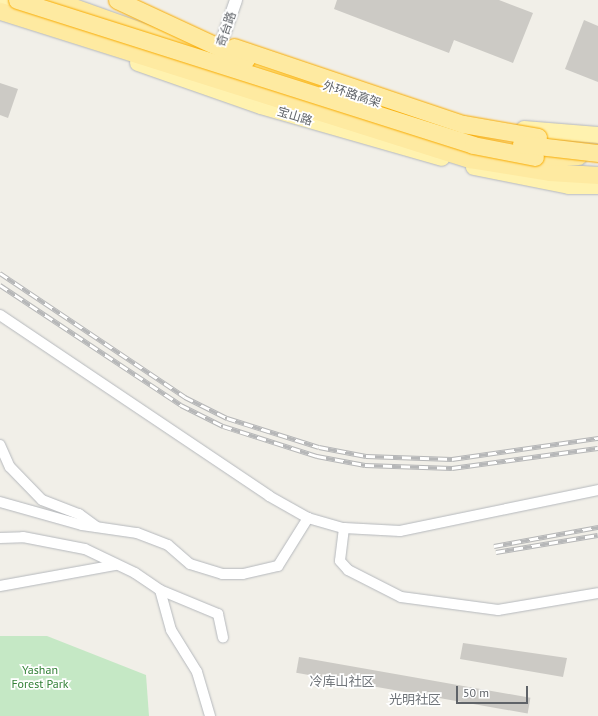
<!DOCTYPE html>
<html>
<head>
<meta charset="utf-8">
<style>
  body { margin:0 }
  #map { position:relative; width:598px; height:716px; overflow:hidden; background:#f1efe8; font-family:"PT Sans","Noto Sans SC",sans-serif }
  div>[style] { position:absolute }
  [style*='--x'] { left:calc(var(--x)*1px); top:calc(var(--y)*1px); width:calc(var(--w)*1px); rotate:calc(var(--a)*1deg) }
  .green>* { inset:0; background:#c5e8c5 }
  .building>* { inset:0; background:#cccac5; transform-origin:0 0 }
  .roads { filter:drop-shadow(0 0 1px #b5b8bc) drop-shadow(0 0 1px #b5b8bc) }
  .minor>* { height:10px; margin:-5px; padding:0 5px; transform-origin:5px; border-radius:5px; background:#fff }
  .tertiary>* { height:12px; margin:-6px; padding:0 6px; transform-origin:6px; border-radius:6px; background:#fff }
  .primary>* { height:16px; margin:-8px; padding:0 8px; transform-origin:8px; border-radius:8px; background:#fff2af }
  .trunk>* { height:17px; margin:-8.5px; padding:0 8.5px; transform-origin:8.5px; border-radius:8.5px; background:#feeaa1 }
  .rail>* { height:4.5px; margin-top:-2.25px; transform-origin:0; background:repeating-linear-gradient(90deg,#fff 0 9px,#b6b7b8 0 18px); box-sizing:border-box; border-block:1px solid #b6b7b8 }
  .bridges { filter:drop-shadow(0 0 1px #f9ab00) drop-shadow(0 0 1px #f9ab00) }
  .trunk-bridge>* { height:17px; margin:-8.5px; padding:0 8.5px; transform-origin:8.5px; border-radius:8.5px; background:#feeaa1 }
  span { translate:-50% -50%; white-space:nowrap; text-align:center; line-height:1.15; -webkit-text-stroke:3.5px #fff; paint-order:stroke }
  .street-label { font-size:12px; color:#5f6368 }
  .park-label { font-size:12px; color:#348238 }
  .neighbourhood-label { font-size:13px; color:#70757a }
  .scale { position:absolute; left:456px; top:686px; width:72px; height:18px; box-sizing:border-box; border:2px solid #5f6368; border-top:0; padding-left:5px; font-size:12px; line-height:14px; white-space:nowrap; color:#5f6368; -webkit-text-stroke:3px #fff; paint-order:stroke }
</style>
</head>
<body>
<div id="map">
  <div class="green">
    <div style="clip-path:polygon(0 636px,47px 636px,146px 675px,149px 716px,0 716px)"></div>
  </div>
  <div class="building">
    <div style="clip-path:polygon(337px 0,499px 0,533px 13px,513px 63px,454px 40px,449px 53px,334px 9px)"></div>
    <div style="clip-path:polygon(584px 20px,598px 26px,598px 82px,565px 69px)"></div>
    <div style="clip-path:polygon(0 83px,18px 89px,8px 118px,0 115px)"></div>
    <div style="clip-path:polygon(463px 643px,567px 658px,563px 677px,460px 659px)"></div>
    <div style="left:299px;top:657px;width:235px;height:16px;rotate:10deg"></div>
  </div>
  <div class="roads">
    <div class="minor">
      <div style="--x:0;--y:315;--w:324;--a:33.9"></div>
      <div style="--x:269;--y:496;--w:45;--a:29.4"></div>
      <div style="--x:308;--y:518;--w:37;--a:16"></div>
      <div style="--x:344;--y:528;--w:56;--a:3.1"></div>
      <div style="--x:400;--y:531;--w:202;--a:-11.7"></div>
      <div style="--x:0;--y:445;--w:24;--a:66"></div>
      <div style="--x:10;--y:467;--w:46;--a:45.9"></div>
      <div style="--x:42;--y:500;--w:40;--a:21"></div>
      <div style="--x:79;--y:514;--w:22;--a:36"></div>
      <div style="--x:0;--y:502;--w:85;--a:15.7"></div>
      <div style="--x:82;--y:525;--w:56;--a:8.3"></div>
      <div style="--x:137;--y:533;--w:33;--a:21"></div>
      <div style="--x:168;--y:545;--w:29;--a:41"></div>
      <div style="--x:190;--y:564;--w:34;--a:17"></div>
      <div style="--x:222;--y:574;--w:21;--a:0"></div>
      <div style="--x:243;--y:574;--w:36;--a:-13"></div>
      <div style="--x:278;--y:566;--w:57;--a:-58"></div>
      <div style="--x:344;--y:528;--w:33;--a:97"></div>
      <div style="--x:340;--y:561;--w:12;--a:48"></div>
      <div style="--x:348;--y:570;--w:59;--a:27"></div>
      <div style="--x:401;--y:597;--w:98;--a:7.6"></div>
      <div style="--x:498;--y:610;--w:101;--a:-9.6"></div>
      <div style="--x:0;--y:538;--w:23;--a:-2"></div>
      <div style="--x:23;--y:537;--w:63;--a:11"></div>
      <div style="--x:85;--y:549;--w:55;--a:25.6"></div>
      <div style="--x:135;--y:573;--w:30;--a:34"></div>
      <div style="--x:160;--y:590;--w:63;--a:22.5"></div>
      <div style="--x:218;--y:614;--w:24;--a:78"></div>
      <div style="--x:0;--y:586;--w:118;--a:-10.3"></div>
      <div style="--x:160;--y:590;--w:41;--a:74.6"></div>
      <div style="--x:171;--y:630;--w:49;--a:58.2"></div>
      <div style="--x:197;--y:672;--w:46;--a:73.5"></div>
    </div>
    <div class="tertiary">
      <div style="--x:217;--y:55;--w:58;--a:-70.9"></div>
    </div>
    <div class="primary">
      <div style="--x:0;--y:2;--w:32;--a:16"></div>
      <div style="--x:138;--y:63;--w:130;--a:19.3"></div>
      <div style="--x:261;--y:106;--w:188;--a:16"></div>
      <div style="--x:242;--y:64;--w:91;--a:14.6"></div>
      <div style="--x:524;--y:129;--w:74;--a:4.6"></div>
      <div style="--x:474;--y:167;--w:97;--a:11.3"></div>
      <div style="--x:569;--y:186;--w:29;--a:0"></div>
    </div>
    <div class="trunk">
      <div style="--x:54;--y:0;--w:143;--a:19.6"></div>
      <div style="--x:0;--y:11;--w:493;--a:17.5"></div>
      <div style="--x:470;--y:159;--w:80;--a:9.3"></div>
      <div style="--x:549;--y:172;--w:49;--a:3.5"></div>
      <div style="--x:535;--y:157;--w:43;--a:-1.3"></div>
    </div>
  </div>
  <div class="rail">
    <div style="--x:0;--y:273;--w:223;--a:33.8"></div>
    <div style="--x:185;--y:397;--w:47;--a:26.6"></div>
    <div style="--x:227;--y:418;--w:96;--a:17.5"></div>
    <div style="--x:319;--y:447;--w:48;--a:10.8"></div>
    <div style="--x:366;--y:456;--w:86;--a:2"></div>
    <div style="--x:452;--y:459;--w:148;--a:-8.2"></div>
    <div style="--x:0;--y:285;--w:217;--a:33.5"></div>
    <div style="--x:181;--y:405;--w:47;--a:26.6"></div>
    <div style="--x:223;--y:426;--w:99;--a:17.7"></div>
    <div style="--x:317;--y:456;--w:49;--a:10.6"></div>
    <div style="--x:365;--y:465;--w:87;--a:2"></div>
    <div style="--x:452;--y:468;--w:147;--a:-7.8"></div>
    <div style="--x:494;--y:546;--w:106;--a:-10.4"></div>
    <div style="--x:496;--y:552;--w:103;--a:-9.5"></div>
  </div>
  <div class="bridges">
    <div class="trunk-bridge">
      <div style="--x:17;--y:0;--w:478;--a:17.6"></div>
      <div style="--x:473;--y:145;--w:63;--a:11"></div>
      <div style="--x:117;--y:0;--w:142;--a:24.9"></div>
      <div style="--x:234;--y:47;--w:242;--a:18.6"></div>
      <div style="--x:463;--y:124;--w:76;--a:9.8"></div>
      <div style="--x:521;--y:144;--w:78;--a:6.7"></div>
    </div>
  </div>
  <div class="street-label">
    <span style="left:226px;top:29px;rotate:-71deg">奇台路</span>
    <span style="left:352px;top:94px;rotate:18deg">外环路高架</span>
    <span style="left:295px;top:116px;rotate:17deg">宝山路</span>
  </div>
  <div class="park-label">
    <span style="left:40px;top:677px">Yashan<br>Forest Park</span>
  </div>
  <div class="neighbourhood-label">
    <span style="left:342px;top:682px">冷库山社区</span>
    <span style="left:415px;top:700px">光明社区</span>
  </div>
  <div class="scale">50 m</div>
</div>
</body>
</html>
